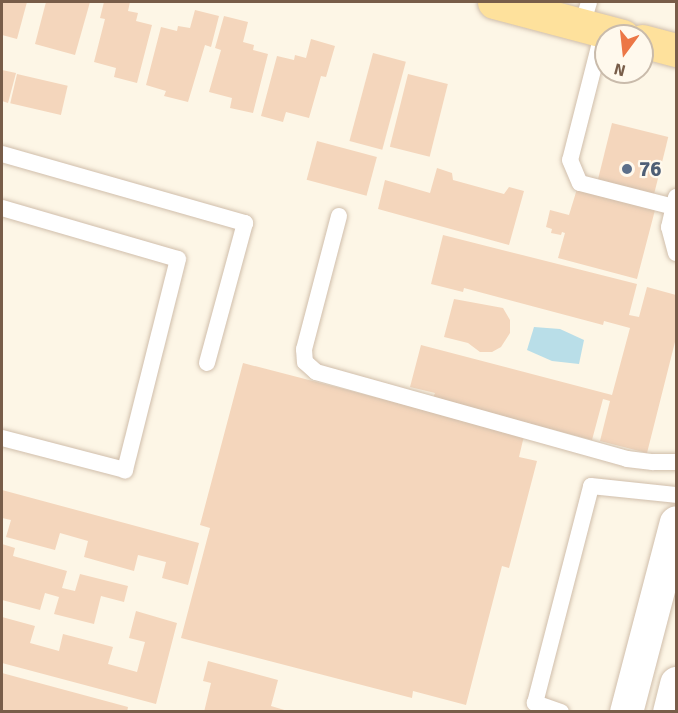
<!DOCTYPE html>
<html>
<head>
<meta charset="utf-8">
<style>
  body { margin:0 }
  #map { position:relative; width:678px; height:713px; overflow:hidden; background:#fdf6e6; font-family:Signika,sans-serif }
  div>[style] { position:absolute }
  [style*='--x'] { left:calc(var(--x)*1px); top:calc(var(--y)*1px); width:calc(var(--w)*1px); rotate:calc(var(--a)*1deg) }
  .water>* { inset:0; background:#b9dee8 }
  .building>* { inset:0; background:#f4d6bc; transform-origin:0 0 }
  .roads { filter:drop-shadow(0 0 2px #d0beab) drop-shadow(0 0 2px #d0beab) }
  .service>* { height:16px; margin:-8px; padding:0 8px; transform-origin:8px; border-radius:8px; background:#fff }
  .secondary>* { height:33px; margin:-16.5px; padding:0 16.5px; transform-origin:16.5px; border-radius:16.5px; background:#fff }
  .primary>* { height:33px; margin:-16.5px; padding:0 16.5px; transform-origin:16.5px; border-radius:16.5px; background:#fee19c }
  .dots>* { width:16px; height:16px; translate:-50% -50%; box-sizing:border-box; border:3px solid #fff9ed; border-radius:50% }
  span { translate:-50% -50%; white-space:nowrap; text-align:center; line-height:1.15; -webkit-text-stroke:4.5px #fff9ed; paint-order:stroke }
  .service-label { font-size:21px; color:#4e5e75; font-weight:700 }
  .left { translate:0 -50%; text-align:left }
  .frame { position:absolute; inset:0; border:3px solid #785d49; pointer-events:none }
  .north { position:absolute; left:594px; top:24px; width:60px; height:60px; box-sizing:border-box; background:#fff9ed; border:2px solid #c9bbab; border-radius:50%; rotate:195deg; font-size:16px; font-weight:700; line-height:24px; text-align:center; color:#785d49 }
  .north::after { content:''; display:block; margin:auto; width:21px; height:27px; background:#ec7746; clip-path:polygon(50% 0,100% 100%,50% 72%,0 100%) }
</style>
</head>
<body>
<div id="map">
  <div class="water">
    <div style="clip-path:polygon(534px 327px,560px 329px,584px 340px,579px 364px,552px 361px,527px 350px)"></div>
  </div>
  <div class="building">
    <div style="clip-path:polygon(2px 2px,27px 2px,17px 39px,2px 35px)"></div>
    <div style="clip-path:polygon(46px 2px,90px 2px,75px 55px,35px 44px)"></div>
    <div style="clip-path:polygon(104px 2px,130px 2px,128px 11px,138px 13px,136px 21px,152px 25px,137px 83px,114px 77px,116px 68px,94px 62px,105px 19px,100px 18px)"></div>
    <div style="clip-path:polygon(195px 10px,219px 16px,211px 47px,205px 45px,188px 102px,164px 96px,166px 91px,146px 85px,161px 27px,177px 31px,178px 26px,190px 28px)"></div>
    <div style="clip-path:polygon(224px 16px,248px 22px,243px 42px,254px 45px,253px 50px,268px 54px,253px 113px,230px 108px,232px 98px,209px 92px,221px 50px,215px 48px)"></div>
    <div style="clip-path:polygon(311px 39px,335px 46px,326px 77px,321px 76px,309px 118px,286px 112px,283px 122px,261px 116px,277px 56px,294px 60px,295px 55px,306px 58px)"></div>
    <div style="left:373px;top:53px;width:34px;height:91px;rotate:15deg"></div>
    <div style="clip-path:polygon(2px 70px,16px 73px,8px 103px,2px 101px)"></div>
    <div style="left:17px;top:74px;width:52px;height:30px;rotate:13deg"></div>
    <div style="left:408px;top:74px;width:41px;height:75px;rotate:14deg"></div>
    <div style="left:612px;top:123px;width:58px;height:63px;rotate:14deg"></div>
    <div style="left:317px;top:141px;width:62px;height:40px;rotate:15deg"></div>
    <div style="clip-path:polygon(437px 168px,452px 173px,453px 180px,504px 194px,509px 187px,524px 191px,509px 245px,378px 209px,385px 180px,430px 193px)"></div>
    <div style="clip-path:polygon(577px 189px,655px 210px,637px 279px,558px 258px,565px 233px,562px 232px,561px 235px,551px 233px,552px 229px,546px 227px,550px 210px,569px 215px)"></div>
    <div style="clip-path:polygon(443px 235px,637px 284px,629px 315px,639px 317px,647px 287px,676px 295px,676px 338px,647px 453px,600px 441px,610px 401px,603px 399px,592px 440px,433px 398px,435px 393px,410px 387px,421px 345px,612px 395px,630px 328px,604px 321px,603px 325px,464px 288px,463px 292px,431px 284px)"></div>
    <div style="clip-path:polygon(454px 299px,503px 308px,510px 320px,510px 333px,501px 347px,492px 352px,480px 352px,468px 343px,444px 337px)"></div>
    <div style="clip-path:polygon(243px 363px,524px 436px,519px 457px,537px 461px,509px 568px,502px 566px,466px 705px,413px 691px,412px 698px,181px 638px,210px 528px,200px 525px)"></div>
    <div style="clip-path:polygon(2px 490px,199px 543px,188px 585px,162px 578px,166px 562px,138px 555px,134px 571px,84px 557px,88px 541px,60px 533px,55px 550px,6px 537px,11px 520px,2px 518px)"></div>
    <div style="clip-path:polygon(2px 544px,15px 548px,13px 556px,67px 571px,62px 588px,75px 591px,80px 574px,128px 586px,124px 602px,101px 596px,94px 624px,54px 614px,59px 597px,45px 593px,40px 610px,2px 600px)"></div>
    <div style="clip-path:polygon(136px 611px,177px 623px,156px 704px,2px 663px,2px 617px,35px 626px,30px 643px,59px 651px,63px 634px,113px 647px,108px 664px,137px 672px,145px 642px,129px 638px)"></div>
    <div style="clip-path:polygon(208px 661px,278px 680px,271px 706px,291px 712px,204px 712px,211px 683px,203px 681px)"></div>
    <div style="clip-path:polygon(2px 673px,128px 707px,127px 712px,2px 712px)"></div>
  </div>
  <div class="roads">
    <div class="service">
      <div style="--x:582;--y:25;--w:24;--a:-73"></div>
      <div style="--x:603;--y:31;--w:133;--a:104.3"></div>
      <div style="--x:570;--y:160;--w:25;--a:67"></div>
      <div style="--x:580;--y:183;--w:97;--a:14.3"></div>
      <div style="--x:2;--y:154;--w:253;--a:15.9"></div>
      <div style="--x:245;--y:223;--w:145;--a:105.2"></div>
      <div style="--x:676;--y:197;--w:31;--a:103"></div>
      <div style="--x:669;--y:227;--w:27;--a:75"></div>
      <div style="--x:2;--y:208;--w:183;--a:16.2"></div>
      <div style="--x:178;--y:259;--w:218;--a:104.1"></div>
      <div style="--x:125;--y:470;--w:127;--a:-165.4"></div>
      <div style="--x:339;--y:216;--w:138;--a:104.7"></div>
      <div style="--x:304;--y:349;--w:13;--a:86"></div>
      <div style="--x:305;--y:362;--w:15;--a:42"></div>
      <div style="--x:316;--y:372;--w:323;--a:15.6"></div>
      <div style="--x:627;--y:459;--w:26;--a:7"></div>
      <div style="--x:653;--y:462;--w:23;--a:0"></div>
      <div style="--x:561;--y:712;--w:28;--a:-161"></div>
      <div style="--x:535;--y:703;--w:224;--a:-75.5"></div>
      <div style="--x:591;--y:486;--w:85;--a:6"></div>
    </div>
    <div class="secondary">
      <div style="--x:626;--y:712;--w:196;--a:-75.3"></div>
      <div style="--x:669;--y:712;--w:30;--a:-76"></div>
    </div>
    <div class="primary">
      <div style="--x:494;--y:2;--w:133;--a:14.8"></div>
      <div style="--x:642;--y:41;--w:35;--a:15"></div>
    </div>
  </div>
  <div class="dots">
    <div style="left:627px;top:169px;background:#5c6f8a"></div>
  </div>
  <div class="service-label">
    <span class="left" style="left:639px;top:169px">76</span>
  </div>
  <div class="frame"></div>
  <div class="north">N</div>
</div>
</body>
</html>
